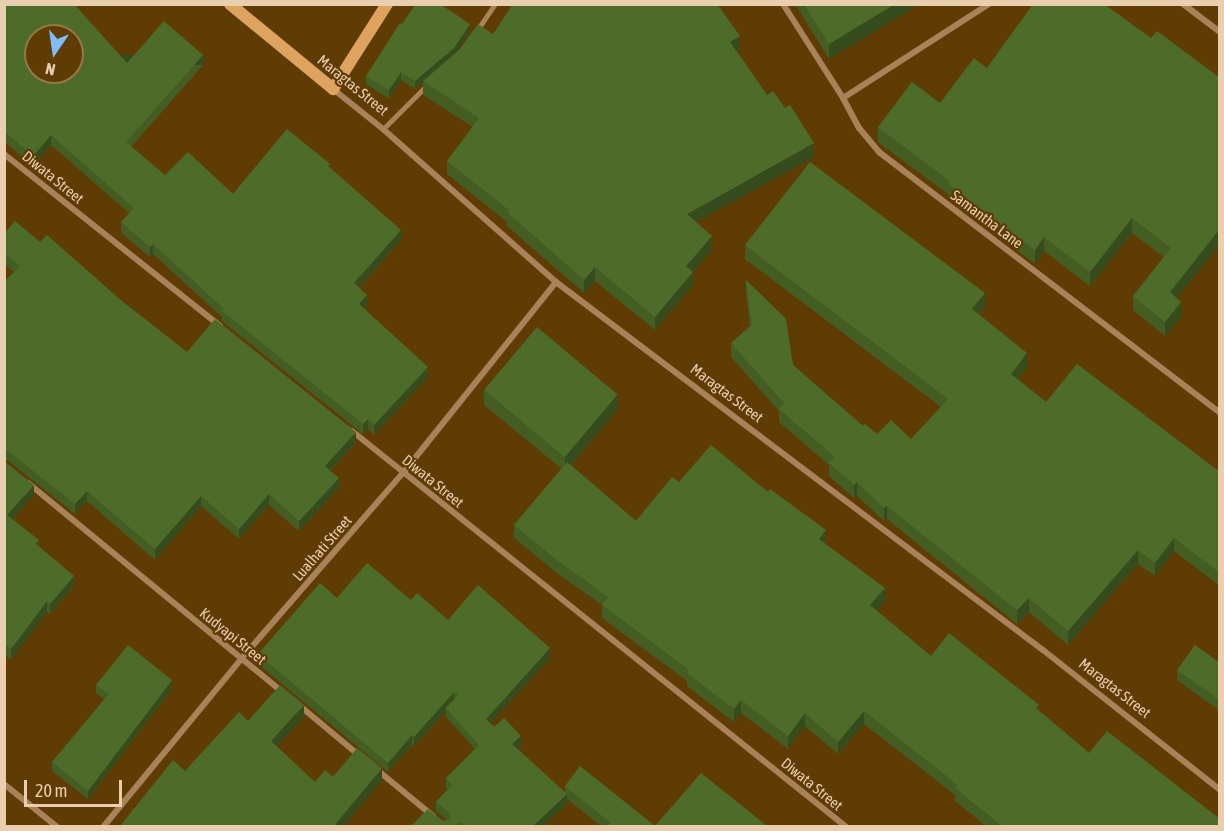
<!DOCTYPE html>
<html>
<head>
<meta charset="utf-8">
<style>
  body { margin:0 }
  #map { position:relative; width:1224px; height:831px; overflow:hidden; background:#603c05; font-family:"Asap Condensed",sans-serif }
  div>[style] { position:absolute }
  [style*='--x'] { left:calc(var(--x)*1px); top:calc(var(--y)*1px); width:calc(var(--w)*1px); rotate:calc(var(--a)*1deg) }
  .lane>* { height:4.5px; margin:-2.25px; padding:0 2.25px; transform-origin:2.25px; border-radius:2.25px; background:#a88359 }
  .street>* { height:6px; margin:-3px; padding:0 3px; transform-origin:3px; border-radius:3px; background:#a88359 }
  .secondary>* { height:12px; margin:-6px; padding:0 6px; transform-origin:6px; border-radius:6px; background:#dea45f }
  .wall>* { inset:0; background:#435d23 }
  .shaded-wall>* { inset:0; background:#374c1d; transform-origin:0 0 }
  .building>* { inset:0; background:#4e6c29; transform-origin:0 0 }
  span { translate:-50% -50%; white-space:nowrap; text-align:center; line-height:1.15; -webkit-text-stroke:4.5px #603c05; paint-order:stroke }
  .street-label { font-size:15px; color:#e9ceb0 }
  .frame { position:absolute; inset:0; border:6px solid #e9ceb0; pointer-events:none }
  .north { position:absolute; left:24px; top:24px; width:60px; height:60px; box-sizing:border-box; background:#603c05; border:2px solid #977649; border-radius:50%; rotate:193deg; font-size:16px; font-weight:700; line-height:24px; text-align:center; color:#e9ceb0 }
  .north::after { content:''; display:block; margin:auto; width:21px; height:27px; background:#81bdfa; clip-path:polygon(50% 0,100% 100%,50% 72%,0 100%) }
  .scale { position:absolute; left:24px; top:780px; width:98px; height:27px; box-sizing:border-box; border:3px solid #e9ceb0; border-top:0; padding-left:8px; font-size:18px; line-height:21px; white-space:nowrap; color:#e9ceb0; -webkit-text-stroke:4px #603c05; paint-order:stroke }
</style>
</head>
<body>
<div id="map">
  <div class="lane">
    <div style="--x:478;--y:29;--w:30;--a:-56"></div>
    <div style="--x:383;--y:129;--w:61;--a:-45"></div>
  </div>
  <div class="street">
    <div style="--x:783;--y:4;--w:112;--a:57.4"></div>
    <div style="--x:843;--y:98;--w:34;--a:62"></div>
    <div style="--x:859;--y:128;--w:31;--a:50"></div>
    <div style="--x:879;--y:152;--w:429;--a:37.4"></div>
    <div style="--x:1183;--y:4;--w:46;--a:37.1"></div>
    <div style="--x:333;--y:89;--w:64;--a:38.7"></div>
    <div style="--x:383;--y:129;--w:231;--a:41.5"></div>
    <div style="--x:556;--y:282;--w:610;--a:37.08"></div>
    <div style="--x:1043;--y:650;--w:226;--a:38.3"></div>
    <div style="--x:843;--y:98;--w:174;--a:-32.8"></div>
    <div style="--x:4;--y:154;--w:276;--a:38.5"></div>
    <div style="--x:352;--y:431;--w:632;--a:38.7"></div>
    <div style="--x:28;--y:483;--w:329;--a:39.4"></div>
    <div style="--x:300;--y:706;--w:80;--a:39.9"></div>
    <div style="--x:376;--y:769;--w:74;--a:39.5"></div>
    <div style="--x:4;--y:784;--w:67;--a:38.9"></div>
    <div style="--x:104;--y:826;--w:217;--a:-50.6"></div>
    <div style="--x:242;--y:658;--w:245;--a:-49"></div>
    <div style="--x:403;--y:473;--w:245;--a:-51.3"></div>
  </div>
  <div class="secondary">
    <div style="--x:230;--y:4;--w:134;--a:39.5"></div>
    <div style="--x:333;--y:89;--w:101;--a:-57.6"></div>
  </div>
  <div class="wall">
    <div style="clip-path:polygon(4px 4px,127px 63px,203px 65px,131px 147px,165px 175px,233px 194px,330px 168px,401px 240px,359px 288px,367px 305px,364px 308px,428px 377px,374px 435px,368px 429px,363px 434px,222px 321px,222px 317px,153px 254px,150px 257px,121px 233px,121px 222px,129px 213px,51px 145px,33px 166px,5px 142px,4px 143px)"></div>
    <div style="clip-path:polygon(795px 4px,920px 4px,829px 59px)"></div>
    <div style="clip-path:polygon(402px 24px,470px 32px,456px 52px,493px 34px,740px 49px,737px 51px,767px 95px,814px 157px,696px 222px,712px 249px,693px 272px,693px 285px,655px 330px,595px 281px,584px 293px,507px 226px,507px 222px,447px 174px,447px 161px,473px 127px,423px 95px,423px 83px,415px 89px,401px 80px,389px 99px,366px 84px,366px 76px)"></div>
    <div style="clip-path:polygon(1151px 38px,1220px 78px,1220px 247px,1218px 246px,1177px 298px,1181px 317px,1165px 336px,1133px 310px,1133px 296px,1164px 257px,1132px 233px,1090px 286px,1044px 251px,1035px 264px,948px 198px,948px 194px,878px 142px,878px 127px,940px 103px)"></div>
    <div style="clip-path:polygon(4px 234px,40px 242px,123px 302px,187px 352px,356px 442px,330px 471px,339px 488px,299px 531px,269px 505px,239px 539px,201px 506px,155px 560px,87px 501px,75px 514px,7px 460px,4px 460px,4px 282px,14px 272px,4px 264px)"></div>
    <div style="clip-path:polygon(745px 245px,985px 306px,979px 314px,1027px 367px,1018px 379px,1046px 402px,1220px 472px,1220px 586px,1174px 551px,1155px 576px,1138px 564px,1068px 645px,1029px 612px,1017px 624px,887px 519px,884px 521px,857px 496px,854px 498px,829px 476px,829px 465px,779px 422px,779px 411px,731px 357px,731px 343px,750px 326px,746px 293px,746px 280px,793px 365px,863px 426px,877px 434px,911px 439px,941px 407px,745px 259px)"></div>
    <div style="clip-path:polygon(484px 390px,618px 409px,571px 465px,636px 521px,679px 482px,826px 543px,825px 544px,885px 601px,876px 611px,931px 656px,1039px 711px,1089px 753px,1220px 826px,986px 826px,955px 801px,955px 795px,864px 724px,838px 754px,805px 726px,788px 749px,741px 713px,734px 722px,687px 686px,687px 681px,602px 618px,602px 605px,558px 574px,514px 538px,514px 525px,562px 469px,484px 405px)"></div>
    <div style="clip-path:polygon(4px 461px,34px 495px,12px 520px,39px 546px,74px 586px,50px 614px,47px 612px,11px 660px,4px 654px)"></div>
    <div style="clip-path:polygon(337px 598px,411px 600px,448px 620px,550px 658px,490px 723px,521px 746px,518px 749px,565px 793px,565px 786px,655px 826px,601px 826px,567px 799px,567px 804px,543px 826px,411px 826px,447px 820px,436px 811px,436px 802px,448px 790px,446px 788px,446px 778px,475px 749px,446px 717px,446px 711px,414px 746px,412px 745px,388px 772px,258px 664px,258px 654px)"></div>
    <div style="clip-path:polygon(1220px 663px,1220px 711px,1177px 680px,1177px 670px)"></div>
    <div style="clip-path:polygon(96px 685px,172px 689px,88px 799px,52px 771px,52px 762px,104px 699px,96px 693px)"></div>
  </div>
  <div class="shaded-wall">
    <div style="clip-path:polygon(895px 4px,920px 4px,829px 59px,829px 44px)"></div>
    <div style="clip-path:polygon(470px 24px,470px 32px,454px 56px,415px 89px,415px 81px)"></div>
    <div style="clip-path:polygon(740px 36px,740px 49px,730px 55px,730px 42px)"></div>
    <div style="left:203px;top:55px;width:10px;height:116px;rotate:90deg"></div>
    <div style="clip-path:polygon(401px 72px,401px 80px,389px 99px,389px 90px)"></div>
    <div style="clip-path:polygon(51px 135px,51px 145px,33px 166px,33px 156px)"></div>
    <div style="clip-path:polygon(814px 143px,814px 157px,687px 227px,687px 214px)"></div>
    <div style="clip-path:polygon(1132px 218px,1132px 233px,1090px 286px,1090px 272px)"></div>
    <div style="clip-path:polygon(401px 230px,401px 240px,354px 293px,354px 283px)"></div>
    <div style="clip-path:polygon(1218px 231px,1218px 246px,1170px 307px,1170px 292px)"></div>
    <div style="clip-path:polygon(712px 236px,712px 249px,693px 272px,693px 285px,655px 330px,655px 317px,686px 266px)"></div>
    <div style="clip-path:polygon(1044px 237px,1044px 251px,1035px 264px,1035px 250px)"></div>
    <div style="clip-path:polygon(153px 244px,153px 254px,150px 257px,150px 247px)"></div>
    <div style="clip-path:polygon(595px 267px,595px 281px,584px 293px,584px 280px)"></div>
    <div style="clip-path:polygon(985px 293px,985px 306px,972px 322px,972px 309px)"></div>
    <div style="clip-path:polygon(367px 295px,367px 305px,359px 314px,359px 304px)"></div>
    <div style="clip-path:polygon(1181px 302px,1181px 317px,1165px 336px,1165px 322px)"></div>
    <div style="clip-path:polygon(1027px 353px,1027px 367px,1011px 387px,1011px 374px)"></div>
    <div style="clip-path:polygon(428px 367px,428px 377px,374px 435px,374px 425px)"></div>
    <div style="clip-path:polygon(618px 394px,618px 409px,565px 472px,565px 456px)"></div>
    <div style="clip-path:polygon(368px 419px,368px 429px,363px 434px,363px 424px)"></div>
    <div style="clip-path:polygon(356px 432px,356px 442px,325px 476px,325px 466px)"></div>
    <div style="clip-path:polygon(339px 478px,339px 488px,299px 531px,299px 521px)"></div>
    <div style="clip-path:polygon(857px 482px,857px 496px,854px 498px,854px 485px)"></div>
    <div style="clip-path:polygon(34px 485px,34px 495px,7px 526px,7px 515px)"></div>
    <div style="clip-path:polygon(87px 491px,87px 501px,75px 514px,75px 504px)"></div>
    <div style="clip-path:polygon(269px 494px,269px 505px,239px 539px,239px 529px)"></div>
    <div style="clip-path:polygon(201px 496px,201px 506px,155px 560px,155px 549px)"></div>
    <div style="clip-path:polygon(887px 506px,887px 519px,884px 521px,884px 508px)"></div>
    <div style="clip-path:polygon(826px 530px,826px 543px,819px 552px,819px 539px)"></div>
    <div style="clip-path:polygon(1174px 538px,1174px 551px,1155px 576px,1155px 563px)"></div>
    <div style="clip-path:polygon(1138px 550px,1138px 564px,1068px 645px,1068px 631px)"></div>
    <div style="clip-path:polygon(74px 576px,74px 586px,50px 614px,50px 604px)"></div>
    <div style="clip-path:polygon(885px 588px,885px 601px,870px 618px,870px 605px)"></div>
    <div style="clip-path:polygon(1029px 598px,1029px 612px,1017px 624px,1017px 610px)"></div>
    <div style="clip-path:polygon(47px 601px,47px 612px,11px 660px,11px 649px)"></div>
    <div style="clip-path:polygon(550px 648px,550px 658px,486px 728px,486px 719px)"></div>
    <div style="clip-path:polygon(172px 680px,172px 689px,88px 799px,88px 791px)"></div>
    <div style="clip-path:polygon(454px 692px,454px 701px,446px 708px,446px 711px,414px 746px,414px 737px)"></div>
    <div style="clip-path:polygon(741px 700px,741px 713px,734px 722px,734px 709px)"></div>
    <div style="clip-path:polygon(304px 705px,304px 717px,271px 753px,271px 741px)"></div>
    <div style="clip-path:polygon(864px 711px,864px 724px,838px 754px,838px 742px)"></div>
    <div style="clip-path:polygon(805px 713px,805px 726px,788px 749px,788px 736px)"></div>
    <div style="clip-path:polygon(412px 735px,412px 745px,388px 772px,388px 763px)"></div>
    <div style="clip-path:polygon(521px 736px,521px 746px,512px 753px,512px 744px)"></div>
    <div style="clip-path:polygon(382px 768px,382px 780px,344px 826px,334px 826px)"></div>
    <div style="clip-path:polygon(567px 794px,567px 804px,543px 826px,533px 826px)"></div>
  </div>
  <div class="building">
    <div style="clip-path:polygon(evenodd,4px 4px,74px 4px,127px 63px,164px 21px,203px 55px,126px 142px,165px 175px,188px 152px,233px 194px,287px 129px,330px 164px,328px 166px,401px 230px,354px 283px,367px 295px,359px 304px,428px 367px,374px 425px,368px 419px,363px 424px,222px 311px,224px 309px,153px 244px,150px 247px,121px 222px,134px 208px,51px 135px,33px 156px,5px 132px,4px 133px,4px 4px,36px 36px,72px 36px,72px 72px,36px 72px,36px 36px)"></div>
    <div style="clip-path:polygon(416px 4px,440px 4px,470px 24px,454px 48px,415px 81px,401px 72px,389px 90px,366px 76px,400px 23px,402px 24px)"></div>
    <div style="clip-path:polygon(513px 4px,717px 4px,740px 36px,730px 42px,767px 95px,773px 91px,785px 108px,790px 105px,814px 143px,687px 214px,712px 236px,686px 266px,693px 272px,655px 317px,595px 267px,584px 280px,507px 212px,509px 210px,447px 161px,479px 118px,423px 81px,460px 49px,478px 24px,493px 34px)"></div>
    <div style="clip-path:polygon(804px 4px,895px 4px,829px 44px)"></div>
    <div style="clip-path:polygon(1033px 4px,1104px 4px,1151px 38px,1157px 31px,1220px 78px,1220px 233px,1218px 231px,1170px 292px,1181px 302px,1165px 322px,1133px 296px,1171px 248px,1132px 218px,1090px 272px,1044px 237px,1035px 250px,948px 184px,950px 181px,878px 127px,912px 82px,940px 103px,974px 58px,987px 68px)"></div>
    <div style="clip-path:polygon(810px 162px,985px 293px,972px 309px,1027px 353px,1011px 374px,1046px 402px,1077px 364px,1220px 472px,1220px 573px,1174px 538px,1155px 563px,1138px 550px,1068px 631px,1029px 598px,1017px 610px,887px 506px,884px 508px,857px 482px,854px 485px,829px 463px,835px 457px,779px 409px,784px 403px,731px 343px,752px 325px,746px 280px,786px 319px,793px 365px,863px 426px,865px 424px,877px 434px,891px 420px,911px 439px,948px 399px,745px 245px)"></div>
    <div style="clip-path:polygon(15px 221px,40px 242px,47px 235px,123px 302px,187px 352px,215px 319px,356px 432px,325px 466px,339px 478px,299px 521px,269px 494px,239px 529px,201px 496px,155px 549px,87px 491px,75px 504px,7px 450px,4px 450px,4px 282px,20px 266px,4px 253px,4px 234px)"></div>
    <div style="left:537px;top:327px;width:105px;height:82px;rotate:40deg"></div>
    <div style="clip-path:polygon(711px 445px,768px 492px,770px 489px,826px 530px,819px 539px,885px 588px,870px 605px,931px 656px,949px 633px,1039px 705px,1036px 708px,1089px 753px,1107px 731px,1220px 819px,1220px 826px,1002px 826px,955px 788px,958px 785px,864px 711px,838px 742px,805px 713px,788px 736px,741px 700px,734px 709px,687px 673px,689px 670px,602px 605px,608px 597px,558px 561px,514px 525px,567px 462px,636px 521px,672px 477px,679px 482px)"></div>
    <div style="clip-path:polygon(4px 461px,34px 485px,7px 515px,39px 540px,36px 544px,74px 576px,50px 604px,47px 601px,11px 649px,4px 644px)"></div>
    <div style="clip-path:polygon(367px 563px,411px 600px,417px 593px,448px 620px,478px 585px,550px 648px,486px 719px,494px 727px,504px 718px,521px 736px,512px 744px,567px 794px,533px 826px,466px 826px,461px 822px,456px 826px,411px 826px,428px 809px,443px 821px,450px 820px,450px 813px,436px 802px,452px 785px,446px 778px,479px 745px,446px 708px,458px 695px,454px 692px,414px 737px,412px 735px,388px 763px,258px 654px,320px 583px,337px 598px)"></div>
    <div style="clip-path:polygon(128px 645px,172px 680px,88px 791px,52px 762px,109px 694px,96px 685px)"></div>
    <div style="clip-path:polygon(1195px 645px,1220px 663px,1220px 700px,1177px 670px)"></div>
    <div style="clip-path:polygon(280px 685px,304px 705px,271px 741px,315px 782px,325px 770px,333px 777px,357px 748px,382px 768px,334px 826px,120px 826px,173px 760px,185px 771px,239px 712px,248px 721px)"></div>
    <div style="clip-path:polygon(580px 766px,655px 826px,608px 826px,611px 823px,565px 786px)"></div>
    <div style="clip-path:polygon(701px 773px,767px 826px,655px 826px)"></div>
  </div>
  <div class="street-label">
    <span style="left:353px;top:85px;rotate:39deg">Maragtas Street</span>
    <span style="left:53px;top:177px;rotate:39deg">Diwata Street</span>
    <span style="left:987px;top:219px;rotate:37deg">Samantha Lane</span>
    <span style="left:727px;top:393px;rotate:37deg">Maragtas Street</span>
    <span style="left:433px;top:481px;rotate:39deg">Diwata Street</span>
    <span style="left:322px;top:548px;rotate:-49deg">Lualhati Street</span>
    <span style="left:233px;top:636px;rotate:39deg">Kudyapi Street</span>
    <span style="left:1115px;top:688px;rotate:38deg">Maragtas Street</span>
    <span style="left:812px;top:784px;rotate:39deg">Diwata Street</span>
  </div>
  <div class="frame"></div>
  <div class="north">N</div>
  <div class="scale">20 m</div>
</div>
</body>
</html>
